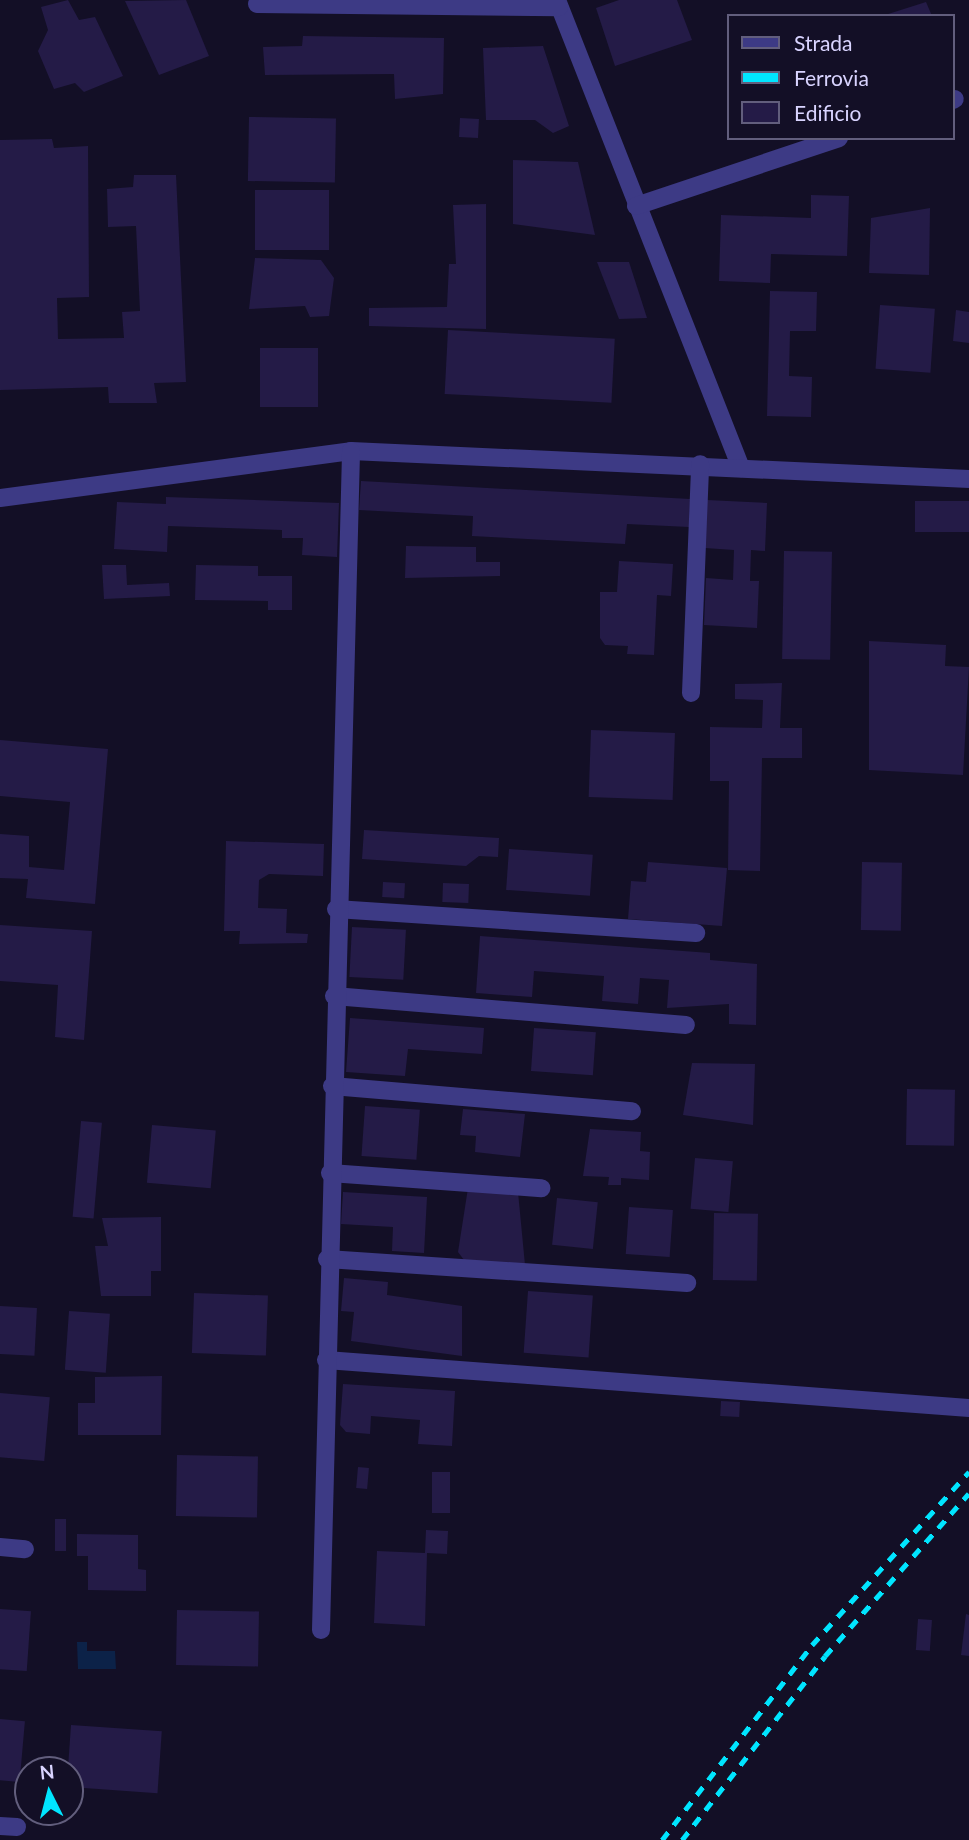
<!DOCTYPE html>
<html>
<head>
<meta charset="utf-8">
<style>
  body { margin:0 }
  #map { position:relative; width:969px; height:1840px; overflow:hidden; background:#130f26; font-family:Lato,sans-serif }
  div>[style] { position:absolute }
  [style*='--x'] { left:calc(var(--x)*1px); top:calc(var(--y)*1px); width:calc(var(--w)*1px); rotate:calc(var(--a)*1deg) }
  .water>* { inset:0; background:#0c2248 }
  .building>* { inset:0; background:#241b47; transform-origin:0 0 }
  .minor>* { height:18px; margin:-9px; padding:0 9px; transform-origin:9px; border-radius:9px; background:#3d3a85 }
  .rail>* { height:5px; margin-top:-2.5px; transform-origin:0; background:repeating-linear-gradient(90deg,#00e5ff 0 10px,transparent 0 19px) }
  span { translate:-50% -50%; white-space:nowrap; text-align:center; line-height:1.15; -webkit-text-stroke:6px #130f26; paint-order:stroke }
  .legend { position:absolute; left:727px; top:14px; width:228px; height:126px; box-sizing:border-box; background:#130f26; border:2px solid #625e7d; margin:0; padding:9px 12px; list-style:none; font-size:21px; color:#d9d4ff }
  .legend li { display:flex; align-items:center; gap:14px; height:35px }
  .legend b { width:35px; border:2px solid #625e7d }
  .north { position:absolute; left:14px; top:1756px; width:70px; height:70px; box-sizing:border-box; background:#130f26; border:2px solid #625e7d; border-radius:50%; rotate:354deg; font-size:19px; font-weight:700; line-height:28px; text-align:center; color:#d9d4ff }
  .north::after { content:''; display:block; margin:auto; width:24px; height:32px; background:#00e5ff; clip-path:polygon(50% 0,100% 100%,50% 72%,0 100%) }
</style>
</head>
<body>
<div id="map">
  <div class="water">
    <div style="clip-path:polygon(77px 1642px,87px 1642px,87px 1651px,115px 1651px,116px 1669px,78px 1669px)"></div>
  </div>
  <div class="building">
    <div style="clip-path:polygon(68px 0,79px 20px,95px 17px,123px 76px,84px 92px,75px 83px,54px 89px,38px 51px,48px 30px,41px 7px)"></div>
    <div style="clip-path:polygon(186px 0,209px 56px,159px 75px,125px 1px)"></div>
    <div style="clip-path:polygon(619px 0,677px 0,692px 40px,615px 66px,596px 8px)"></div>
    <div style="clip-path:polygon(926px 2px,932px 16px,885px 16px,885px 15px)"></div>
    <div style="clip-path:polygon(303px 36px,444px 38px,443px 94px,395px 99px,394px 74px,265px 75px,263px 47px,302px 46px)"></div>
    <div style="clip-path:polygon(543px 46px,569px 126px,553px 133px,535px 120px,486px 120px,483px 48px)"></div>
    <div style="left:249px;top:117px;width:87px;height:64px;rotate:1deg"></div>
    <div style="left:460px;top:118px;width:19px;height:19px;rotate:3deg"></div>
    <div style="clip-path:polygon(52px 139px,54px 148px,88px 146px,89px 297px,57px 298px,58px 339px,124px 338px,122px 312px,140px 311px,136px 226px,108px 227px,107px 189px,133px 187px,134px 175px,176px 175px,186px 382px,154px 383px,157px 403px,109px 403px,108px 387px,0 390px,0 140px)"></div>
    <div style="clip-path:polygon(513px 160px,578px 162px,595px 235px,513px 224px)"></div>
    <div style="left:255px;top:190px;width:74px;height:60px"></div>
    <div style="clip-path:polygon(811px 195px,849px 196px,847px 256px,771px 254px,770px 283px,719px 281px,721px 215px,811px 218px)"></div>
    <div style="clip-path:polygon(486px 204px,486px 329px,369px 326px,369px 308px,447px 307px,449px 264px,456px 264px,453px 205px)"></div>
    <div style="clip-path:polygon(930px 208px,929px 275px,869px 273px,871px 218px)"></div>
    <div style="clip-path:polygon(255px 258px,321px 260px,334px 278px,329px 316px,310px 317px,305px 306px,249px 309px)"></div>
    <div style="clip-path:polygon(597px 262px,629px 262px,647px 318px,619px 319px)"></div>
    <div style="clip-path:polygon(770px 291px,817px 292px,816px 331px,790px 331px,789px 376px,812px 377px,811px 417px,767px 416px)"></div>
    <div style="left:880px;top:305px;width:55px;height:64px;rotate:4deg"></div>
    <div style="clip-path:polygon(956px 310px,969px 312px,969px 343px,953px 341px)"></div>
    <div style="left:448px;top:330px;width:167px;height:64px;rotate:3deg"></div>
    <div style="left:260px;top:348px;width:58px;height:59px"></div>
    <div style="clip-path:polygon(361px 481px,690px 499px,689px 527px,627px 524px,625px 544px,472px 536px,473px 516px,359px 510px)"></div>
    <div style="clip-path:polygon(166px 497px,339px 503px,337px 557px,302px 555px,303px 538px,282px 538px,282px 530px,168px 526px,167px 552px,114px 549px,117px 502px,166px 504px)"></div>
    <div style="clip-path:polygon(707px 500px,767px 503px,765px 551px,751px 550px,750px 581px,759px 581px,757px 628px,704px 625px,706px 578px,733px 580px,734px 550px,705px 548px)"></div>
    <div style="left:915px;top:501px;width:54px;height:31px"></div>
    <div style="clip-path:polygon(406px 546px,476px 547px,476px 562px,500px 562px,500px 576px,405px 578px)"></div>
    <div style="left:784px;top:551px;width:48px;height:108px;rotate:1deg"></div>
    <div style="clip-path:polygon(619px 561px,673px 564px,671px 596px,657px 595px,654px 655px,627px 654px,628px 646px,605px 645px,600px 638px,600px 592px,617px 592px)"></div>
    <div style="clip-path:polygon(102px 565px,126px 565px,127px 585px,169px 583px,170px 596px,104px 599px)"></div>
    <div style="clip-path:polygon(196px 565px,258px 566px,258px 576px,292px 576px,292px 610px,268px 610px,268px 601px,195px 600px)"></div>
    <div style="clip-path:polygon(869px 641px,946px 645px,945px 666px,969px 667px,963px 775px,869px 770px)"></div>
    <div style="clip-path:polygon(782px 683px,780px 728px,802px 728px,802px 758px,762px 758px,760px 871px,728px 870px,729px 781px,710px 781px,710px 727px,762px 728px,763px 700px,735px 699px,735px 684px)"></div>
    <div style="left:591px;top:730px;width:84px;height:67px;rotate:2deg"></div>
    <div style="clip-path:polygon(0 740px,108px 749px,95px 904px,26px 898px,28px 879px,0 878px,0 834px,29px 836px,29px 867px,64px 870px,70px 802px,0 796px)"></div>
    <div style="clip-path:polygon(364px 830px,499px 838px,498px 857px,479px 856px,466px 866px,362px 859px)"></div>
    <div style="clip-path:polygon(226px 841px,324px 844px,323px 876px,269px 874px,259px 880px,258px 908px,287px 909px,286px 933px,308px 934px,307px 943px,239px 944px,240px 931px,224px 931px)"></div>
    <div style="left:509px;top:849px;width:84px;height:41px;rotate:4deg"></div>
    <div style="clip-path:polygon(648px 862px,727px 868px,722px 926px,628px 919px,631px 881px,646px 882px)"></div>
    <div style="left:862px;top:862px;width:40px;height:68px;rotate:1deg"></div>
    <div style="left:383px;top:882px;width:22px;height:15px;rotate:3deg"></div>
    <div style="left:443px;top:883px;width:26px;height:19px;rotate:2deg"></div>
    <div style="clip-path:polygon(0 925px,92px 931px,84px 1040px,55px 1037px,58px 985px,0 981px)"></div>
    <div style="left:352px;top:927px;width:54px;height:50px;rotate:3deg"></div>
    <div style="clip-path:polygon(480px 936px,710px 953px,710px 960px,757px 964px,756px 1025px,729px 1024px,729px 1004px,667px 1008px,669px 980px,640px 978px,638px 1004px,602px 1001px,604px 976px,534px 971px,532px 997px,476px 993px)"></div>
    <div style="clip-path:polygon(350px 1018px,484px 1028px,482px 1054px,408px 1049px,405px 1076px,346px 1072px)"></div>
    <div style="left:534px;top:1028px;width:62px;height:43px;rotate:4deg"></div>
    <div style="clip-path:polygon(692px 1063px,755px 1064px,753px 1125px,683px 1115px)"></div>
    <div style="left:907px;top:1089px;width:48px;height:56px;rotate:1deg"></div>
    <div style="left:365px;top:1106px;width:55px;height:50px;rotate:4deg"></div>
    <div style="clip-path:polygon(463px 1109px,525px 1114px,520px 1157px,475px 1152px,476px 1136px,460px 1135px)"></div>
    <div style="left:81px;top:1121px;width:21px;height:96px;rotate:5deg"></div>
    <div style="left:152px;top:1125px;width:64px;height:58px;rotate:5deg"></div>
    <div style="clip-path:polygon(590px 1129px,641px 1132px,640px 1151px,650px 1152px,649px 1180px,621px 1178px,621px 1185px,608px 1185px,609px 1177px,583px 1176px)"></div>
    <div style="left:695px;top:1158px;width:38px;height:51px;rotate:5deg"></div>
    <div style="clip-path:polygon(468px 1188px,518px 1192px,525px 1265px,464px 1260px,458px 1252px)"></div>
    <div style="clip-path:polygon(343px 1192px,427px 1197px,424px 1253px,392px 1251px,393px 1227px,341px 1224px)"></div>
    <div style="left:557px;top:1198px;width:41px;height:47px;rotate:6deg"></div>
    <div style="left:629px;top:1207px;width:44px;height:47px;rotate:4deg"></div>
    <div style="left:714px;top:1213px;width:44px;height:67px;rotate:1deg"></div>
    <div style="clip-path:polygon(161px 1217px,161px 1271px,151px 1271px,151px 1296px,101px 1296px,95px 1246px,108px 1246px,102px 1218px)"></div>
    <div style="clip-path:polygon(344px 1278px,388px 1282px,387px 1295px,462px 1306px,462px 1356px,351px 1341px,354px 1312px,341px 1311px)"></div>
    <div style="left:528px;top:1291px;width:65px;height:62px;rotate:4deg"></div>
    <div style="left:194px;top:1293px;width:74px;height:60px;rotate:2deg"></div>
    <div style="left:0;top:1306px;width:37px;height:48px;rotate:3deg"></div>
    <div style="left:69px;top:1311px;width:41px;height:59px;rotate:4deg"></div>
    <div style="clip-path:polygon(162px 1376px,161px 1435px,78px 1435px,78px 1403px,95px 1403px,95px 1377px)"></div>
    <div style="clip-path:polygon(343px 1384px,455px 1391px,452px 1446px,418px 1444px,420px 1420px,371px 1416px,370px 1434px,346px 1432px,340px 1425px)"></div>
    <div style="left:0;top:1393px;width:50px;height:64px;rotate:5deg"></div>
    <div style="left:721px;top:1401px;width:19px;height:15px;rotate:3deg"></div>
    <div style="left:177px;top:1455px;width:81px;height:61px;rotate:1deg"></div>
    <div style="left:358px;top:1467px;width:11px;height:21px;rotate:5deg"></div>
    <div style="left:432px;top:1472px;width:18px;height:41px"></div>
    <div style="left:55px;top:1519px;width:11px;height:32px"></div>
    <div style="clip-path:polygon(426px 1530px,448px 1531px,447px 1554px,427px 1553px,425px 1626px,374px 1623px,377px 1551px,425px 1553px)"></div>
    <div style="clip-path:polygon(77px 1534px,138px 1535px,138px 1569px,146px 1570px,146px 1591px,88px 1590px,88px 1556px,77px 1556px)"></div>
    <div style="left:0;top:1609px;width:31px;height:60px;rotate:4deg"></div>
    <div style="left:177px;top:1610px;width:82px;height:55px;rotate:1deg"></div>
    <div style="clip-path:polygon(966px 1614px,969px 1615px,969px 1656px,961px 1655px)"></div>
    <div style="left:918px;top:1619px;width:14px;height:31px;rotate:4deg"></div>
    <div style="left:0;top:1719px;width:25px;height:61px;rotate:5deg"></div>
    <div style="left:71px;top:1725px;width:91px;height:62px;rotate:4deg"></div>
  </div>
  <div class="minor">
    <div style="--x:557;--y:0;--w:503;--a:68.54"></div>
    <div style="--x:257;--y:4;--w:302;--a:0.6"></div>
    <div style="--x:953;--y:100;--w:2;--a:-27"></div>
    <div style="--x:636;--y:206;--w:214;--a:-18.5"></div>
    <div style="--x:0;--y:498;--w:354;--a:-7.6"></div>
    <div style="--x:351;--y:451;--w:619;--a:2.59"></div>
    <div style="--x:691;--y:693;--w:229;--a:-87.7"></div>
    <div style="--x:336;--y:909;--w:361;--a:3.8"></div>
    <div style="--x:334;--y:996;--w:353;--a:4.7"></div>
    <div style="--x:332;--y:1086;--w:301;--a:4.8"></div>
    <div style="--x:330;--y:1173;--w:212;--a:4.1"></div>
    <div style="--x:327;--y:1259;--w:361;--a:3.8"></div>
    <div style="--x:326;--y:1360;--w:645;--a:4.27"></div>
    <div style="--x:0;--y:1547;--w:25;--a:5"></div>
    <div style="--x:321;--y:1630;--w:1179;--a:-88.54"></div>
    <div style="--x:0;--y:1826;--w:17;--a:3"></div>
  </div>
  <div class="rail">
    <div style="--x:662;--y:1840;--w:246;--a:-52.4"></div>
    <div style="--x:812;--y:1645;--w:234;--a:-47.8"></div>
    <div style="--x:682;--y:1840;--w:233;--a:-52.1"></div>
    <div style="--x:825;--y:1656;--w:217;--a:-48.5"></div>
  </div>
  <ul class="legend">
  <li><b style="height:9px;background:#3d3a85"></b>Strada</li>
  <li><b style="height:9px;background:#00e5ff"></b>Ferrovia</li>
  <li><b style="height:19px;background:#241b47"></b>Edificio</li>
  </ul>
  <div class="north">N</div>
</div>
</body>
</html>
